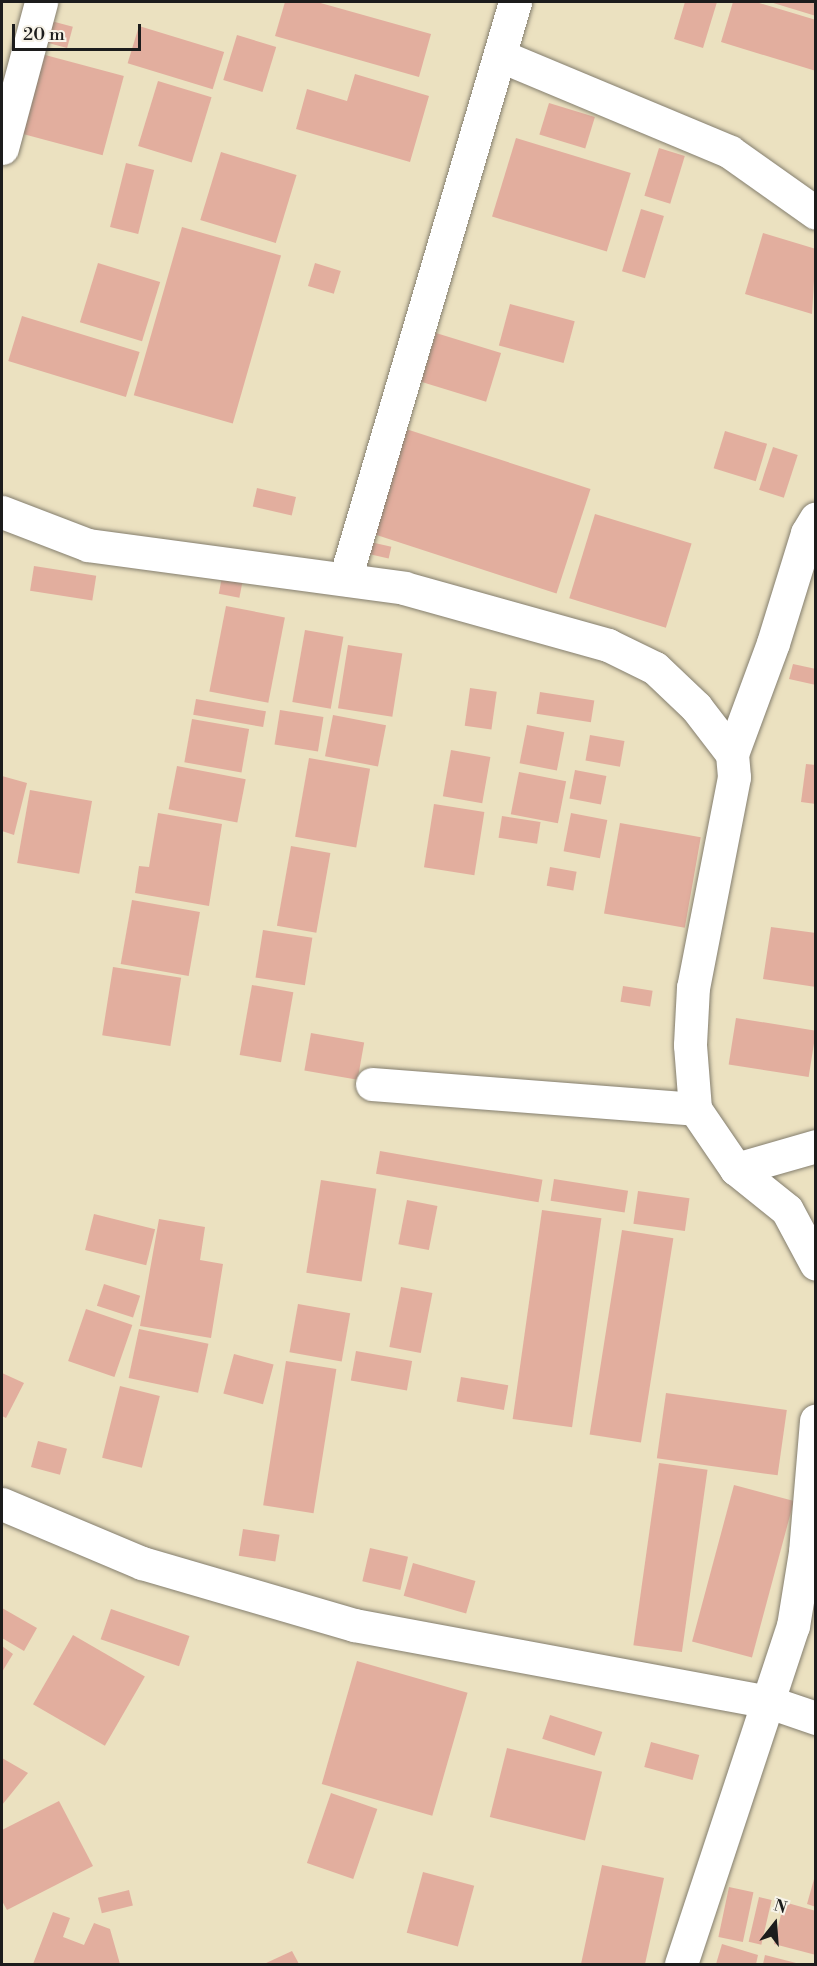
<!DOCTYPE html>
<html>
<head>
<meta charset="utf-8">
<style>
  body { margin:0 }
  #map { position:relative; width:817px; height:1966px; overflow:hidden; background:#ebe1c0; font-family:"Libre Bodoni",serif }
  div>[style] { position:absolute }
  [style*='--x'] { left:calc(var(--x)*1px); top:calc(var(--y)*1px); width:calc(var(--w)*1px); rotate:calc(var(--a)*1deg) }
  .building>* { inset:0; background:#e2ae9e; transform-origin:0 0 }
  .roads { filter:drop-shadow(0 0 2px #847e6e) drop-shadow(0 0 2px #847e6e) }
  .minor>* { height:33px; margin:-16.5px; padding:0 16.5px; transform-origin:16.5px; border-radius:16.5px; background:#fff }
  span { translate:-50% -50%; white-space:nowrap; text-align:center; line-height:1.15; -webkit-text-stroke:5px #f7f3e8; paint-order:stroke }
  .frame { position:absolute; inset:0; border:3px solid #1c1c1c; pointer-events:none }
  .north { position:absolute; left:745px; top:1894px; width:60px; height:60px; -webkit-text-stroke:4px #f7f3e8; paint-order:stroke; rotate:17deg; font-size:16px; font-weight:700; line-height:24px; text-align:center; color:#1c1c1c }
  .north::after { content:''; display:block; margin:auto; width:21px; height:27px; background:#1c1c1c; clip-path:polygon(50% 0,100% 100%,50% 72%,0 100%) }
  .scale { position:absolute; left:12px; top:24px; width:129px; height:27px; box-sizing:border-box; border:3px solid #1c1c1c; border-top:0; padding-left:8px; font-size:18px; line-height:21px; white-space:nowrap; color:#1c1c1c; -webkit-text-stroke:4px #f7f3e8; paint-order:stroke }
</style>
</head>
<body>
<div id="map">
  <div class="building">
    <div style="clip-path:polygon(285px 2px,317px 2px,431px 34px,419px 77px,275px 36px)"></div>
    <div style="clip-path:polygon(685px 2px,717px 2px,703px 48px,674px 39px)"></div>
    <div style="clip-path:polygon(733px 2px,756px 2px,816px 20px,816px 71px,721px 42px)"></div>
    <div style="clip-path:polygon(770px 2px,816px 2px,816px 16px)"></div>
    <div style="left:40px;top:18px;width:34px;height:22px;rotate:15deg"></div>
    <div style="left:139px;top:26px;width:89px;height:39px;rotate:17deg"></div>
    <div style="left:237px;top:35px;width:41px;height:47px;rotate:17deg"></div>
    <div style="left:34px;top:52px;width:93px;height:82px;rotate:15deg"></div>
    <div style="clip-path:polygon(355px 74px,429px 96px,410px 162px,296px 129px,307px 89px,347px 101px)"></div>
    <div style="left:158px;top:81px;width:56px;height:68px;rotate:17deg"></div>
    <div style="left:549px;top:103px;width:48px;height:33px;rotate:17deg"></div>
    <div style="left:516px;top:138px;width:120px;height:82px;rotate:17deg"></div>
    <div style="left:659px;top:148px;width:27px;height:50px;rotate:17deg"></div>
    <div style="left:221px;top:152px;width:79px;height:71px;rotate:17deg"></div>
    <div style="left:126px;top:163px;width:29px;height:66px;rotate:14deg"></div>
    <div style="left:641px;top:209px;width:24px;height:65px;rotate:17deg"></div>
    <div style="left:182px;top:227px;width:103px;height:175px;rotate:16deg"></div>
    <div style="clip-path:polygon(763px 233px,816px 249px,812px 314px,745px 294px)"></div>
    <div style="left:98px;top:263px;width:65px;height:62px;rotate:17deg"></div>
    <div style="left:315px;top:263px;width:27px;height:24px;rotate:17deg"></div>
    <div style="left:510px;top:304px;width:67px;height:43px;rotate:15deg"></div>
    <div style="left:22px;top:316px;width:123px;height:47px;rotate:17deg"></div>
    <div style="left:436px;top:333px;width:68px;height:51px;rotate:17deg"></div>
    <div style="left:406px;top:429px;width:194px;height:110px;rotate:18deg"></div>
    <div style="left:725px;top:431px;width:44px;height:39px;rotate:17deg"></div>
    <div style="left:773px;top:447px;width:26px;height:45px;rotate:18deg"></div>
    <div style="left:257px;top:488px;width:40px;height:19px;rotate:13deg"></div>
    <div style="left:595px;top:514px;width:101px;height:88px;rotate:17deg"></div>
    <div style="left:366px;top:541px;width:26px;height:12px;rotate:13deg"></div>
    <div style="left:34px;top:566px;width:63px;height:25px;rotate:9deg"></div>
    <div style="left:222px;top:577px;width:21px;height:17px;rotate:11deg"></div>
    <div style="left:226px;top:606px;width:60px;height:87px;rotate:11deg"></div>
    <div style="left:305px;top:630px;width:39px;height:73px;rotate:10deg"></div>
    <div style="left:348px;top:645px;width:55px;height:64px;rotate:9deg"></div>
    <div style="clip-path:polygon(793px 664px,816px 669px,816px 685px,789px 679px)"></div>
    <div style="left:470px;top:688px;width:27px;height:38px;rotate:8deg"></div>
    <div style="left:540px;top:692px;width:55px;height:22px;rotate:9deg"></div>
    <div style="left:196px;top:699px;width:71px;height:16px;rotate:10deg"></div>
    <div style="left:280px;top:710px;width:44px;height:35px;rotate:9deg"></div>
    <div style="left:333px;top:715px;width:54px;height:42px;rotate:11deg"></div>
    <div style="left:192px;top:719px;width:58px;height:44px;rotate:10deg"></div>
    <div style="left:527px;top:725px;width:38px;height:39px;rotate:11deg"></div>
    <div style="left:590px;top:735px;width:35px;height:26px;rotate:10deg"></div>
    <div style="left:451px;top:750px;width:40px;height:47px;rotate:10deg"></div>
    <div style="left:309px;top:758px;width:62px;height:80px;rotate:10deg"></div>
    <div style="clip-path:polygon(806px 764px,816px 765px,816px 804px,801px 802px)"></div>
    <div style="left:177px;top:766px;width:70px;height:44px;rotate:11deg"></div>
    <div style="left:575px;top:770px;width:32px;height:29px;rotate:11deg"></div>
    <div style="left:519px;top:772px;width:48px;height:43px;rotate:11deg"></div>
    <div style="clip-path:polygon(2px 776px,27px 783px,14px 835px,2px 831px)"></div>
    <div style="left:30px;top:790px;width:63px;height:74px;rotate:10deg"></div>
    <div style="left:434px;top:804px;width:51px;height:64px;rotate:9deg"></div>
    <div style="clip-path:polygon(158px 813px,222px 824px,209px 906px,135px 893px,139px 866px,149px 867px)"></div>
    <div style="left:571px;top:813px;width:37px;height:39px;rotate:11deg"></div>
    <div style="left:502px;top:816px;width:39px;height:22px;rotate:9deg"></div>
    <div style="left:620px;top:823px;width:82px;height:92px;rotate:10deg"></div>
    <div style="left:291px;top:846px;width:40px;height:81px;rotate:10deg"></div>
    <div style="left:550px;top:867px;width:27px;height:19px;rotate:10deg"></div>
    <div style="left:132px;top:900px;width:69px;height:65px;rotate:10deg"></div>
    <div style="clip-path:polygon(771px 927px,816px 933px,816px 987px,763px 979px)"></div>
    <div style="left:263px;top:930px;width:50px;height:48px;rotate:9deg"></div>
    <div style="left:113px;top:967px;width:69px;height:69px;rotate:9deg"></div>
    <div style="left:252px;top:985px;width:42px;height:71px;rotate:10deg"></div>
    <div style="left:623px;top:986px;width:30px;height:16px;rotate:9deg"></div>
    <div style="left:736px;top:1018px;width:81px;height:47px;rotate:9deg"></div>
    <div style="left:311px;top:1033px;width:54px;height:38px;rotate:10deg"></div>
    <div style="left:380px;top:1151px;width:165px;height:23px;rotate:10deg"></div>
    <div style="left:554px;top:1179px;width:75px;height:22px;rotate:9deg"></div>
    <div style="left:321px;top:1180px;width:56px;height:94px;rotate:9deg"></div>
    <div style="left:638px;top:1191px;width:52px;height:33px;rotate:8deg"></div>
    <div style="left:407px;top:1200px;width:31px;height:45px;rotate:11deg"></div>
    <div style="left:542px;top:1210px;width:60px;height:211px;rotate:8deg"></div>
    <div style="left:94px;top:1214px;width:63px;height:37px;rotate:14deg"></div>
    <div style="clip-path:polygon(159px 1219px,205px 1227px,200px 1260px,223px 1264px,211px 1338px,140px 1326px)"></div>
    <div style="left:622px;top:1230px;width:52px;height:207px;rotate:9deg"></div>
    <div style="left:104px;top:1284px;width:38px;height:23px;rotate:18deg"></div>
    <div style="left:401px;top:1287px;width:32px;height:61px;rotate:11deg"></div>
    <div style="left:298px;top:1304px;width:53px;height:49px;rotate:10deg"></div>
    <div style="left:86px;top:1309px;width:49px;height:55px;rotate:19deg"></div>
    <div style="left:139px;top:1329px;width:71px;height:50px;rotate:12deg"></div>
    <div style="left:356px;top:1351px;width:57px;height:30px;rotate:10deg"></div>
    <div style="left:234px;top:1354px;width:41px;height:41px;rotate:15deg"></div>
    <div style="left:286px;top:1361px;width:51px;height:146px;rotate:9deg"></div>
    <div style="clip-path:polygon(2px 1373px,24px 1383px,6px 1418px,2px 1416px)"></div>
    <div style="left:461px;top:1377px;width:48px;height:25px;rotate:10deg"></div>
    <div style="left:120px;top:1386px;width:41px;height:74px;rotate:14deg"></div>
    <div style="left:666px;top:1393px;width:122px;height:66px;rotate:8deg"></div>
    <div style="left:38px;top:1441px;width:30px;height:27px;rotate:15deg"></div>
    <div style="left:659px;top:1463px;width:49px;height:184px;rotate:8deg"></div>
    <div style="left:734px;top:1485px;width:62px;height:162px;rotate:15deg"></div>
    <div style="left:243px;top:1529px;width:37px;height:27px;rotate:9deg"></div>
    <div style="left:370px;top:1548px;width:39px;height:34px;rotate:13deg"></div>
    <div style="left:413px;top:1563px;width:65px;height:34px;rotate:16deg"></div>
    <div style="clip-path:polygon(2px 1608px,37px 1628px,24px 1651px,2px 1638px)"></div>
    <div style="left:111px;top:1609px;width:83px;height:32px;rotate:19deg"></div>
    <div style="left:73px;top:1635px;width:83px;height:80px;rotate:30deg"></div>
    <div style="clip-path:polygon(2px 1646px,13px 1654px,2px 1672px)"></div>
    <div style="left:357px;top:1661px;width:115px;height:128px;rotate:16deg"></div>
    <div style="left:550px;top:1715px;width:55px;height:25px;rotate:18deg"></div>
    <div style="left:651px;top:1742px;width:50px;height:26px;rotate:15deg"></div>
    <div style="left:507px;top:1748px;width:98px;height:71px;rotate:14deg"></div>
    <div style="clip-path:polygon(2px 1758px,28px 1773px,2px 1805px)"></div>
    <div style="left:331px;top:1793px;width:49px;height:74px;rotate:19deg"></div>
    <div style="clip-path:polygon(59px 1801px,93px 1866px,7px 1910px,2px 1901px,2px 1830px)"></div>
    <div style="clip-path:polygon(602px 1865px,664px 1878px,645px 1964px,581px 1964px)"></div>
    <div style="left:423px;top:1872px;width:53px;height:63px;rotate:15deg"></div>
    <div style="clip-path:polygon(816px 1872px,816px 1907px,807px 1904px)"></div>
    <div style="left:729px;top:1887px;width:25px;height:51px;rotate:12deg"></div>
    <div style="left:129px;top:1890px;width:16px;height:32px;rotate:76deg"></div>
    <div style="left:759px;top:1897px;width:13px;height:46px;rotate:13deg"></div>
    <div style="clip-path:polygon(784px 1902px,816px 1911px,816px 1955px,774px 1944px)"></div>
    <div style="clip-path:polygon(53px 1912px,70px 1918px,63px 1937px,84px 1945px,94px 1923px,110px 1929px,120px 1964px,33px 1964px)"></div>
    <div style="clip-path:polygon(722px 1944px,758px 1955px,756px 1964px,716px 1964px)"></div>
    <div style="clip-path:polygon(292px 1951px,299px 1964px,264px 1964px)"></div>
    <div style="clip-path:polygon(765px 1955px,800px 1964px,763px 1964px)"></div>
  </div>
  <div class="roads">
    <div class="minor">
      <div style="--x:501;--y:56;--w:248;--a:22.7"></div>
      <div style="--x:730;--y:152;--w:105;--a:35.3"></div>
      <div style="--x:2;--y:148;--w:151;--a:-75"></div>
      <div style="--x:2;--y:512;--w:92;--a:21"></div>
      <div style="--x:88;--y:545;--w:319;--a:7.7"></div>
      <div style="--x:404;--y:588;--w:212;--a:15.6"></div>
      <div style="--x:608;--y:645;--w:52;--a:26.1"></div>
      <div style="--x:655;--y:668;--w:57;--a:43.6"></div>
      <div style="--x:696;--y:707;--w:59;--a:52.5"></div>
      <div style="--x:732;--y:754;--w:23;--a:85"></div>
      <div style="--x:734;--y:777;--w:214;--a:101"></div>
      <div style="--x:693;--y:987;--w:58;--a:93"></div>
      <div style="--x:690;--y:1045;--w:64;--a:85.5"></div>
      <div style="--x:695;--y:1109;--w:73;--a:55.7"></div>
      <div style="--x:736;--y:1169;--w:65;--a:38.8"></div>
      <div style="--x:787;--y:1210;--w:61;--a:61.8"></div>
      <div style="--x:345;--y:579;--w:602;--a:-73.58"></div>
      <div style="--x:732;--y:754;--w:118;--a:-69.7"></div>
      <div style="--x:773;--y:643;--w:115;--a:-72.8"></div>
      <div style="--x:807;--y:533;--w:17;--a:-59"></div>
      <div style="--x:372;--y:1084;--w:324;--a:4.4"></div>
      <div style="--x:736;--y:1169;--w:83;--a:-16"></div>
      <div style="--x:2;--y:1504;--w:152;--a:22.9"></div>
      <div style="--x:142;--y:1563;--w:221;--a:16.3"></div>
      <div style="--x:354;--y:1625;--w:419;--a:10.5"></div>
      <div style="--x:766;--y:1701;--w:53;--a:18.8"></div>
      <div style="--x:681;--y:1964;--w:356;--a:-71.7"></div>
      <div style="--x:793;--y:1626;--w:75;--a:-80.8"></div>
      <div style="--x:805;--y:1552;--w:132;--a:-85.2"></div>
    </div>
  </div>
  <div class="frame"></div>
  <div class="north">N</div>
  <div class="scale">20 m</div>
</div>
</body>
</html>
